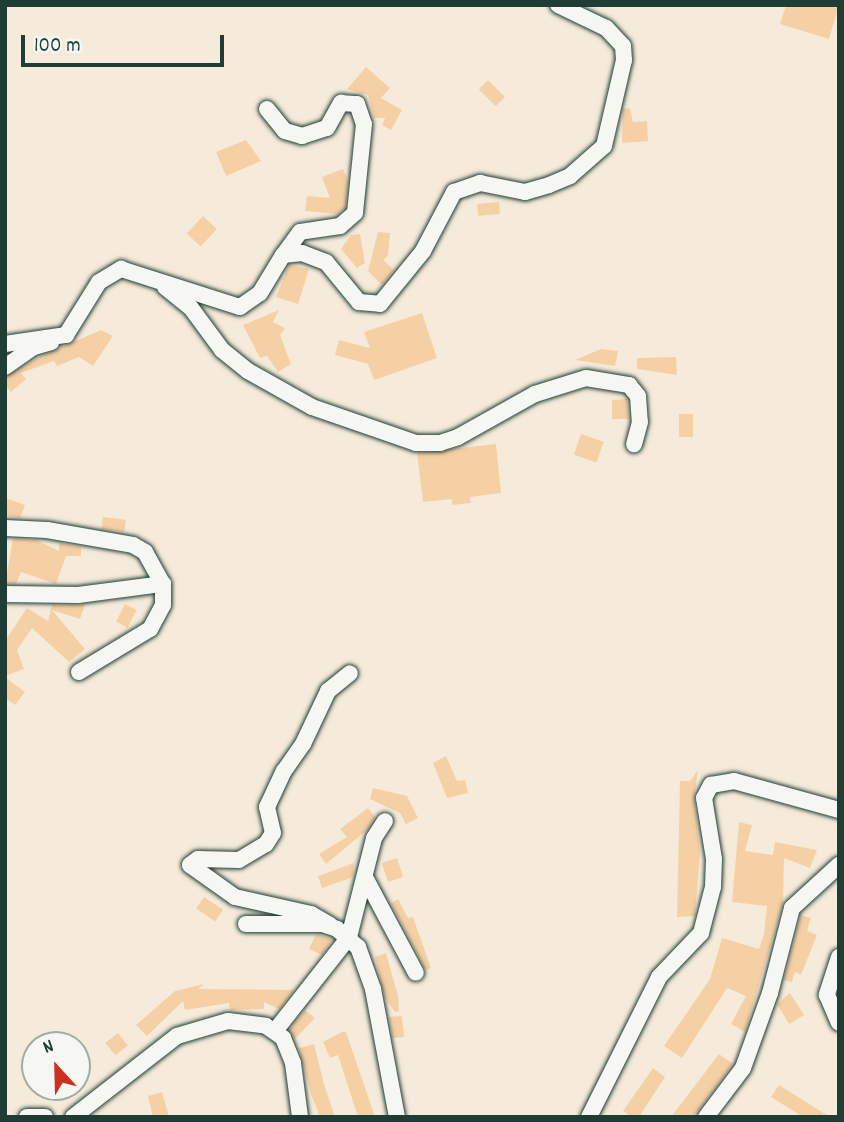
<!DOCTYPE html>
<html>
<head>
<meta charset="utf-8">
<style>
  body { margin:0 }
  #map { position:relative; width:844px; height:1122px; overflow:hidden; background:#f6ebdb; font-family:Dekko,sans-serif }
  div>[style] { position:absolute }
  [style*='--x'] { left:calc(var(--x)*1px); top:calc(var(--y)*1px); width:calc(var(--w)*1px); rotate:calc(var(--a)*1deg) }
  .building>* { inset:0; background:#f6d0a5; transform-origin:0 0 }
  .roads { filter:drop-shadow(0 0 2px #1f3d34) drop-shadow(0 0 2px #1f3d34) }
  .minor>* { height:16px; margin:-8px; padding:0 8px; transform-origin:8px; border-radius:8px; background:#f6f6f2 }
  span { translate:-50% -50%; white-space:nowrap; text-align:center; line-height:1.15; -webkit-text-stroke:6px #f6f6f2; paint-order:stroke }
  .frame { position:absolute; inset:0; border:7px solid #1f3d34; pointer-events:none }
  .north { position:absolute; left:21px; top:1031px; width:70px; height:70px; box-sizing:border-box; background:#f6f6f2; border:2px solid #a0aca6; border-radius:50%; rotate:338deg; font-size:19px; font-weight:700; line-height:28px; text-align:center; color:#1f3d34 }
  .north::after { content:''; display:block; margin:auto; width:24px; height:32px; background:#c8321e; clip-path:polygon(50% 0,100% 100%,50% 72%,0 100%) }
  .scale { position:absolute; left:21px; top:35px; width:203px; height:32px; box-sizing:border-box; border:4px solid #1f3d34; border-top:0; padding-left:9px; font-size:21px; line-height:24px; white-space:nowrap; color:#1f3d34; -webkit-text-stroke:5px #f6f6f2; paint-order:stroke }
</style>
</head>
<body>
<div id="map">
  <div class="building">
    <div style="clip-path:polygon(786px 5px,839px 5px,829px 39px,780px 24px)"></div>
    <div style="clip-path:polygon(366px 67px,390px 88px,381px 98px,402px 110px,391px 130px,382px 125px,385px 118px,374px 118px,368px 95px,347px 89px)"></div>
    <div style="left:488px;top:80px;width:24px;height:13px;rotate:45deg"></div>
    <div style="clip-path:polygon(630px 108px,633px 122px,647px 121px,648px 141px,622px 143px,623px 109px)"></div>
    <div style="clip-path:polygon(246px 140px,261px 161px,226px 176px,216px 152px)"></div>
    <div style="clip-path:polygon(343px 169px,348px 181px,345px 208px,337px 214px,305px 211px,307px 196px,330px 198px,322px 177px)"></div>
    <div style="left:499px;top:202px;width:12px;height:22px;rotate:85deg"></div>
    <div style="left:203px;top:216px;width:19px;height:24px;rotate:43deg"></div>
    <div style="clip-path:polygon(378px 232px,390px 233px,388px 256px,383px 260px,394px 270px,382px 285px,368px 271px)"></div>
    <div style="clip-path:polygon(360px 234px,365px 263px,357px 268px,341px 249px,351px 235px)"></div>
    <div style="clip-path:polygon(289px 265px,309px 269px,298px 304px,276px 297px)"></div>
    <div style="clip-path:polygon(279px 310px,273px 322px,285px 328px,280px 335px,291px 364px,278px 372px,267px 356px,260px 358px,243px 325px)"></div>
    <div style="clip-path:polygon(422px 313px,437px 358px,374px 380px,368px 364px,335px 355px,339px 340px,370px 348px,364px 332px)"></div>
    <div style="clip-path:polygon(101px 330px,113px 336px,93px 366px,79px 357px,57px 366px,54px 361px,21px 373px,26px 379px,11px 392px,5px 385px,5px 377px,39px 357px)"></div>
    <div style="clip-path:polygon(601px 349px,618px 351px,615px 366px,575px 360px)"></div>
    <div style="clip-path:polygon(676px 357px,677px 375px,637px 369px,637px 358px)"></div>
    <div style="clip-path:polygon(627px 399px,629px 419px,612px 419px,612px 400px)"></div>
    <div style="left:679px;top:414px;width:14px;height:23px"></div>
    <div style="left:581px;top:434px;width:24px;height:22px;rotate:19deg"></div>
    <div style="clip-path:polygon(496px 444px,501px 493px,470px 497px,471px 503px,452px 505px,452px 499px,423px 502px,417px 453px)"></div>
    <div style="clip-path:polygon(5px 498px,25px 505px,20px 518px,5px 515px)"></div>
    <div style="left:103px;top:517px;width:23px;height:12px;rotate:7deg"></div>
    <div style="clip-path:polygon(13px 539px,36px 540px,59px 551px,59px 543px,81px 547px,81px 556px,66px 556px,56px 584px,21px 572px,16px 584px,5px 584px)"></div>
    <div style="left:125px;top:604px;width:13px;height:20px;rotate:27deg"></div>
    <div style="clip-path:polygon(52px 605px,85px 605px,80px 619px,52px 610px,85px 649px,69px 662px,32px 628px,17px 650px,24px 669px,5px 676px,5px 641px,27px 608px,48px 621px)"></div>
    <div style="clip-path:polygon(5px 677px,25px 692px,15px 705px,5px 698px)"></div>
    <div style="clip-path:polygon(446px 756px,457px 781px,465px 780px,468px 793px,447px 798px,433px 763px)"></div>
    <div style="clip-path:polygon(698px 770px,694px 799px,700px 851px,695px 916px,677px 917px,680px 781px,690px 781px)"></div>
    <div style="clip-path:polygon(373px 788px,407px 796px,418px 818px,406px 824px,400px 813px,370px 799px)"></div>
    <div style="clip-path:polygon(368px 808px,375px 817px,367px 830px,326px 864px,319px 854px,347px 837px,340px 829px)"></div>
    <div style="clip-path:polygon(739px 822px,752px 825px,745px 851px,773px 855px,775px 842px,817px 850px,810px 868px,784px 858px,783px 903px,745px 1032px,731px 1024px,746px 996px,727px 988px,682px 1058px,664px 1046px,710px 979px,722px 938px,759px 949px,764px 934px,767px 906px,732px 902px)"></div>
    <div style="left:397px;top:858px;width:20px;height:16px;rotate:72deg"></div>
    <div style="clip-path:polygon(354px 863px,353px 877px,322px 888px,318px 876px)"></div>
    <div style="left:204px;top:897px;width:23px;height:14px;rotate:34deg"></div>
    <div style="clip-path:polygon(398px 899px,408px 918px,413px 917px,431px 968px,426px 970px,391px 903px)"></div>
    <div style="clip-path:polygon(801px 915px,811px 918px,807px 931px,817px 935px,801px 975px,795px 972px,792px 982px,784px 980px)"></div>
    <div style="clip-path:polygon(316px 934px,332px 939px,322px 955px,309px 949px)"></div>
    <div style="clip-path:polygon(386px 953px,398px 996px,399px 1011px,395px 1012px,385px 998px,375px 957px)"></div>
    <div style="clip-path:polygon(204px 984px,198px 989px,294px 990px,279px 1009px,264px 1002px,264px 1009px,230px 1010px,229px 1003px,185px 1010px,183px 1001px,147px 1036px,136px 1025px,175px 991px)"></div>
    <div style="clip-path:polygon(790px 993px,804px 1015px,789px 1024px,777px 1004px)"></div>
    <div style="clip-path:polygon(305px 1010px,315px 1018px,295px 1039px,289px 1030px)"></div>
    <div style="clip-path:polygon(402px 1016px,404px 1037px,393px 1038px,389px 1017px)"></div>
    <div style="clip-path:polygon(342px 1032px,346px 1032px,375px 1117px,358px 1117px,338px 1055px,330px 1058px,323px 1042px)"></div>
    <div style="left:118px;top:1033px;width:16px;height:16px;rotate:52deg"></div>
    <div style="clip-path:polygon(314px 1044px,324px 1084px,335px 1117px,320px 1117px,311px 1094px,299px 1048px)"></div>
    <div style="clip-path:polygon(719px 1054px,733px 1064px,700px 1108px,693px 1117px,671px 1117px)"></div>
    <div style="clip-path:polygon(653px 1068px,665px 1077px,639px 1117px,632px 1117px,623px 1111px)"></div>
    <div style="clip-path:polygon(779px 1085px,830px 1117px,803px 1117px,771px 1097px)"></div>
    <div style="clip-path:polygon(162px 1092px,169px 1117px,153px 1117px,148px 1096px)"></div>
  </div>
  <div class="roads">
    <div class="minor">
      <div style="--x:267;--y:109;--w:28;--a:51"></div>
      <div style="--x:285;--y:131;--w:18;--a:16"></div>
      <div style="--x:302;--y:136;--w:26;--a:-18"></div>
      <div style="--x:327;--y:128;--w:29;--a:-61"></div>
      <div style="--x:341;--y:103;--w:16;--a:4"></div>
      <div style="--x:357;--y:104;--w:21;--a:71"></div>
      <div style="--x:364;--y:124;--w:89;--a:95.8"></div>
      <div style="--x:355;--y:213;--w:20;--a:139"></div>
      <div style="--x:340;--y:226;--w:40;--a:171.5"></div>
      <div style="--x:300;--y:232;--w:29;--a:126"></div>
      <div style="--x:165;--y:287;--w:33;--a:39"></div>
      <div style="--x:191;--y:308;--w:52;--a:53.6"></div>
      <div style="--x:222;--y:350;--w:33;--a:39"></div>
      <div style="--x:248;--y:371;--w:73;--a:29.4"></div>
      <div style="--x:312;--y:407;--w:110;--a:19.1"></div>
      <div style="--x:416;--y:443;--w:24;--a:0"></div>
      <div style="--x:440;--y:443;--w:19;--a:-18"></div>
      <div style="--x:458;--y:437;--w:88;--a:-29.2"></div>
      <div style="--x:535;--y:394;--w:53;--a:-17.4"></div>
      <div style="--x:586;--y:378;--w:44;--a:9.2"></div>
      <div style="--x:629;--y:385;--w:14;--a:51"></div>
      <div style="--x:638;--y:396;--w:26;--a:86"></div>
      <div style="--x:640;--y:422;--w:23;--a:105"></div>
      <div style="--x:5;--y:344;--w:62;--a:-8.4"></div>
      <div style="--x:66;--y:335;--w:62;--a:-58.1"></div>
      <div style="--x:99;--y:282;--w:26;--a:-31"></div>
      <div style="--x:121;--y:269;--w:125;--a:17.7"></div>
      <div style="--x:240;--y:307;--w:24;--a:-35"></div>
      <div style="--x:260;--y:293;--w:44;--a:-58.8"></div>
      <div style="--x:283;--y:255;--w:19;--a:-6"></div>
      <div style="--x:302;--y:253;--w:26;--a:21"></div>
      <div style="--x:326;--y:262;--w:52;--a:50.5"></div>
      <div style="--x:359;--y:302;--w:21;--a:5"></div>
      <div style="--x:380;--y:304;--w:68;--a:-50.9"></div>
      <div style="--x:423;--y:251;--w:67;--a:-62.3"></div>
      <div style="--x:454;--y:192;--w:28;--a:-19"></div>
      <div style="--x:480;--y:183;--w:46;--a:11.3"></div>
      <div style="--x:525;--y:192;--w:25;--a:-16"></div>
      <div style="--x:549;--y:185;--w:23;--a:-23"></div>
      <div style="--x:570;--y:176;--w:45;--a:-41.4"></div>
      <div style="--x:604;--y:146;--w:88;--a:-76.9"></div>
      <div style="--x:624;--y:60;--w:14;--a:-94"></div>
      <div style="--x:623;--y:46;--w:25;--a:-133"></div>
      <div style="--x:606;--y:28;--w:53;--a:-154.4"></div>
      <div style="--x:5;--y:367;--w:35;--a:-35"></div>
      <div style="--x:34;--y:347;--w:18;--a:-16"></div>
      <div style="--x:5;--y:528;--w:42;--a:2.7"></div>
      <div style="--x:47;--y:530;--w:87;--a:9.9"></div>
      <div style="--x:133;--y:545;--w:14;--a:30"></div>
      <div style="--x:145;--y:552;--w:37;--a:61"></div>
      <div style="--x:163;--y:584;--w:21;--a:90"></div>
      <div style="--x:163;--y:605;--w:27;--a:118"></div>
      <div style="--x:150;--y:629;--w:83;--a:148.8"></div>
      <div style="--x:5;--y:594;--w:73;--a:0.8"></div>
      <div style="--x:78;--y:595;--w:86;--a:-7.4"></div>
      <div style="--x:366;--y:879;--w:106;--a:62"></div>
      <div style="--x:246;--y:924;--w:76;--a:0"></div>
      <div style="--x:322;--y:924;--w:16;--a:18"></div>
      <div style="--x:337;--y:929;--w:28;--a:41"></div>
      <div style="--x:358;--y:947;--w:45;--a:70.3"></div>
      <div style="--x:373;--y:989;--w:130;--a:79.4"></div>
      <div style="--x:330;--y:925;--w:22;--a:-150"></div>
      <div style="--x:311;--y:914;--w:78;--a:-167.4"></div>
      <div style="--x:235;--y:897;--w:55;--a:-144.6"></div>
      <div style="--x:190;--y:865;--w:10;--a:-37"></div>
      <div style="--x:198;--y:859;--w:41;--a:1.4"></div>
      <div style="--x:239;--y:860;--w:31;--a:-31"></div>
      <div style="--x:266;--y:844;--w:13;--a:-58"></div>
      <div style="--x:273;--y:833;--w:27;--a:-103"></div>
      <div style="--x:267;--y:807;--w:40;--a:-65"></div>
      <div style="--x:284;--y:771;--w:33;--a:-55"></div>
      <div style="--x:303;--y:744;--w:59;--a:-64.7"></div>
      <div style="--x:328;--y:691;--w:28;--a:-39"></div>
      <div style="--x:839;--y:957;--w:40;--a:108"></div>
      <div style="--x:827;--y:995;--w:30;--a:67"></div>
      <div style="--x:275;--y:1031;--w:120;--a:-51.8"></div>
      <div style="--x:349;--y:937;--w:102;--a:-75.8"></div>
      <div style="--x:374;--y:838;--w:20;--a:-57"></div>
      <div style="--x:27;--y:1117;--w:18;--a:0"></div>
      <div style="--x:73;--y:1117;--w:132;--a:-37.9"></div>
      <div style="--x:177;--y:1036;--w:53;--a:-16.4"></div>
      <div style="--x:228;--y:1021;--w:38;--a:7"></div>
      <div style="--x:266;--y:1026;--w:21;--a:35"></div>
      <div style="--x:283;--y:1038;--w:27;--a:68"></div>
      <div style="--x:293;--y:1063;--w:54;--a:82.6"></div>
      <div style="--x:589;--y:1117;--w:157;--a:-63.4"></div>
      <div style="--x:659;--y:977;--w:61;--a:-46.3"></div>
      <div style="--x:701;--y:933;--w:48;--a:-75.4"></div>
      <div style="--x:713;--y:887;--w:28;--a:-88"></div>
      <div style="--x:714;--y:859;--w:62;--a:-99.3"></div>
      <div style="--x:704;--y:798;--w:15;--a:-62"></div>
      <div style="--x:711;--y:785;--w:23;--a:-10"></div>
      <div style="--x:734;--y:781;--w:109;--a:15.4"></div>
      <div style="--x:706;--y:1117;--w:61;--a:-52.9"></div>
      <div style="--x:743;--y:1068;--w:80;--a:-70.2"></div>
      <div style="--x:770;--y:993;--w:88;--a:-75.5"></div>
      <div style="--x:792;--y:908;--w:64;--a:-42.5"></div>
    </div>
  </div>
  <div class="frame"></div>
  <div class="north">N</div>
  <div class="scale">100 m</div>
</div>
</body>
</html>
